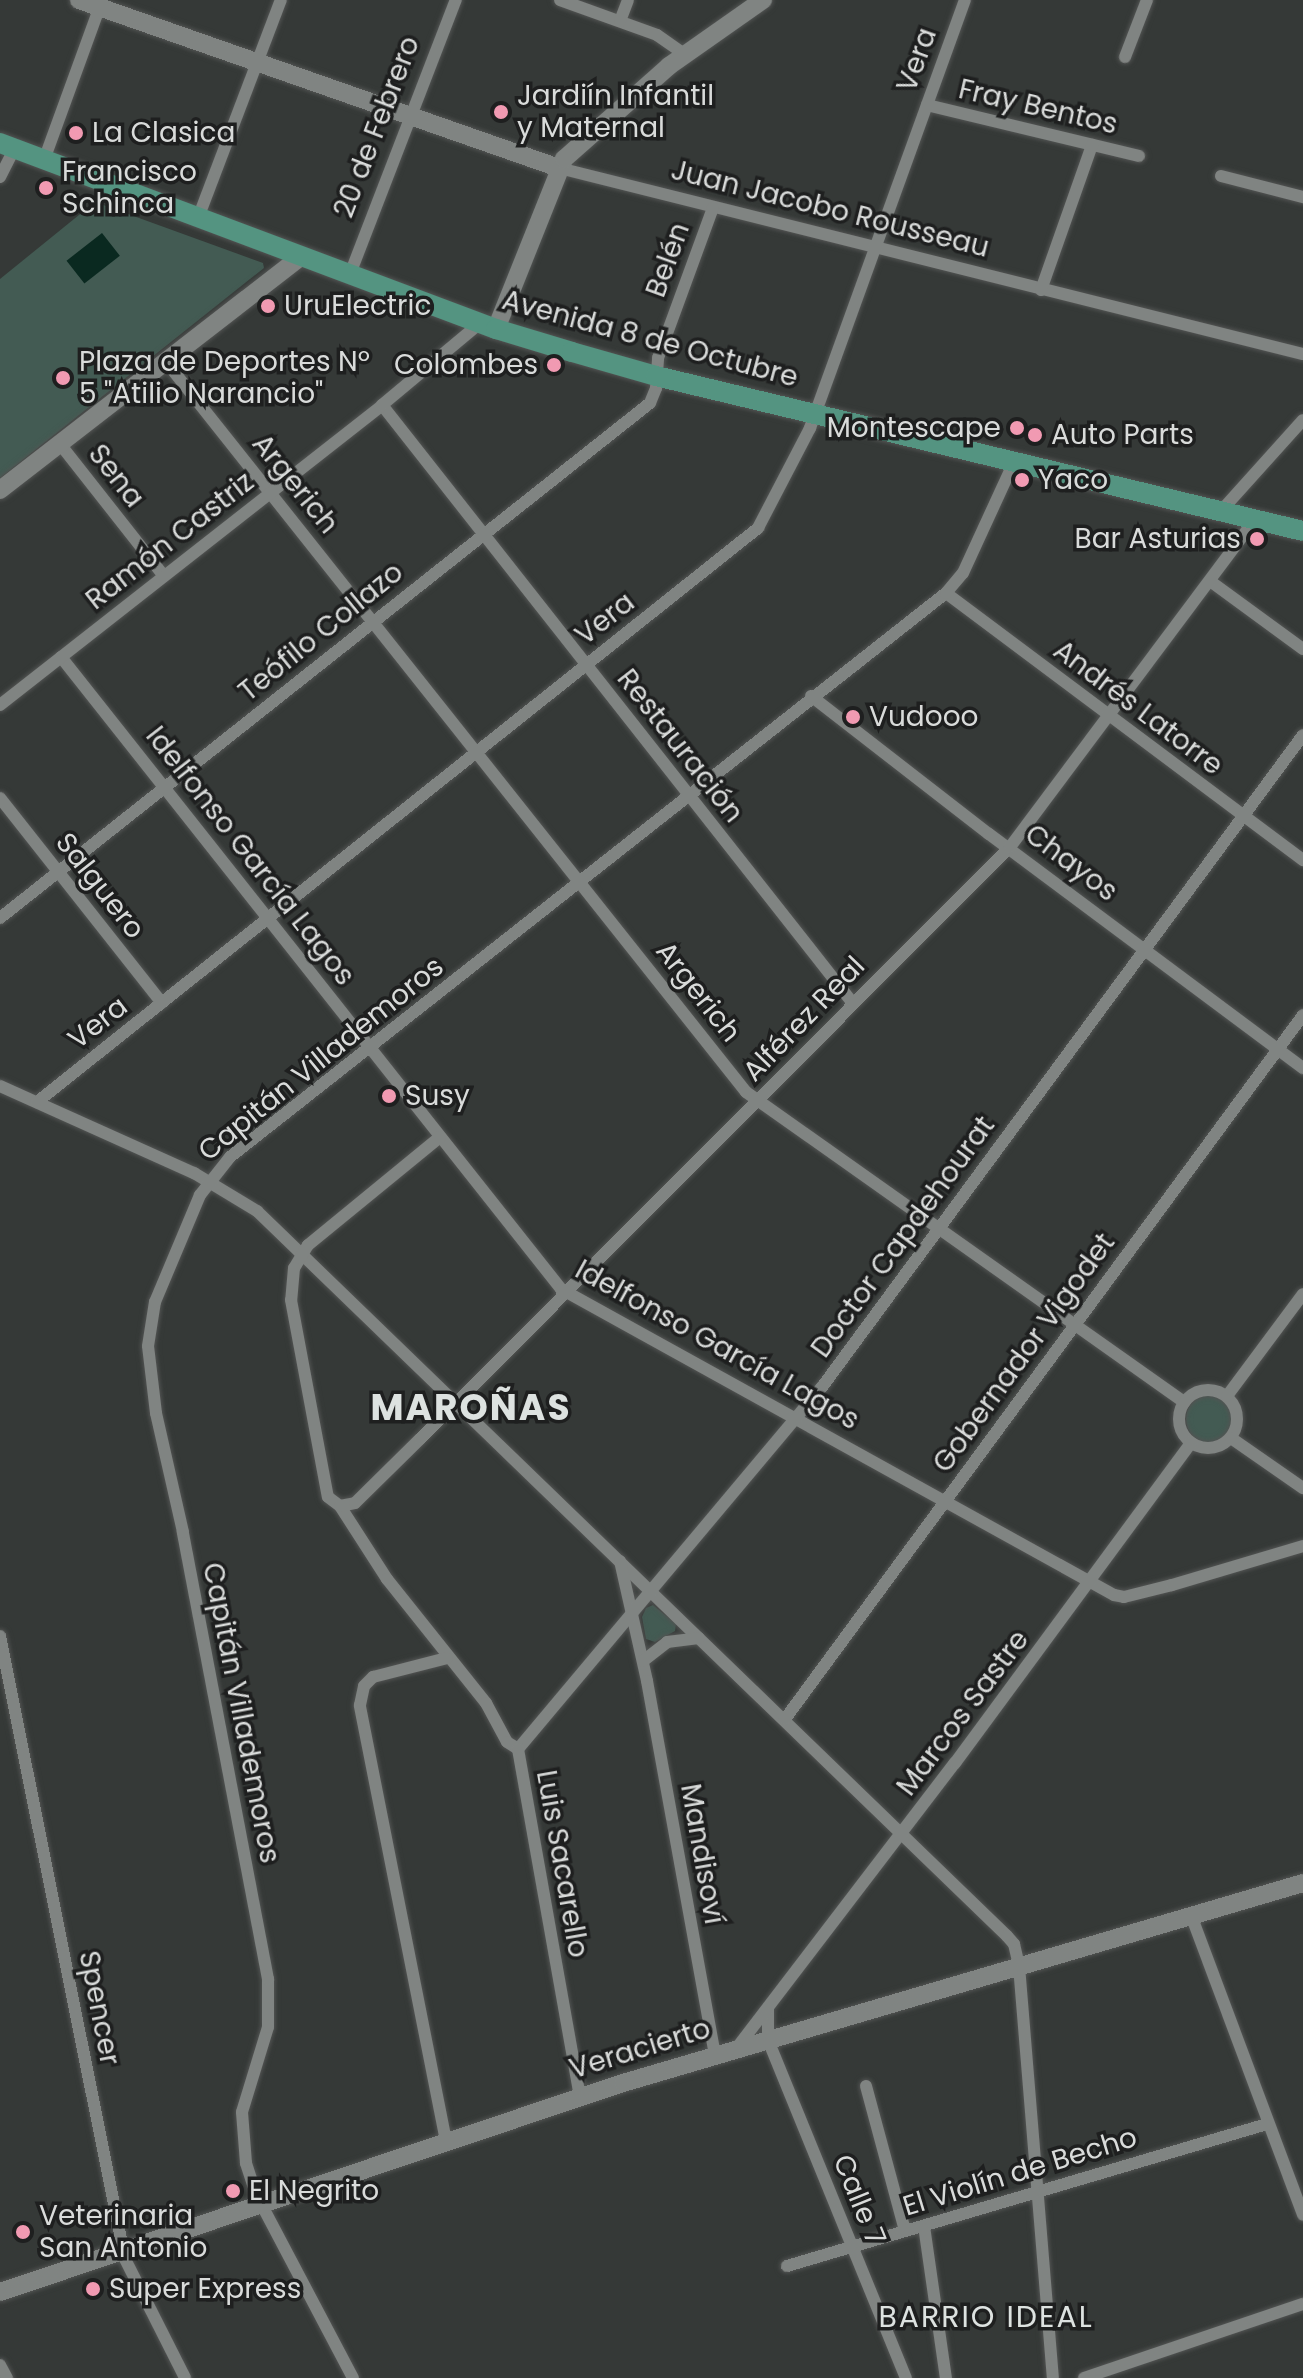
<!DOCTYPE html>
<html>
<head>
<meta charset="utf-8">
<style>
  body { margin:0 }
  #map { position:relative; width:1303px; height:2378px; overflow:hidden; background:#353937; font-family:Poppins,sans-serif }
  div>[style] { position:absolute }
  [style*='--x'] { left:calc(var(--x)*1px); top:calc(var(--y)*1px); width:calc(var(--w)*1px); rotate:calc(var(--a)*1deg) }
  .green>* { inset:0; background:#435b53 }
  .round { border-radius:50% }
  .water>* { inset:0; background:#0a2920; transform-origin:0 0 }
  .roads { filter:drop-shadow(0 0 2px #525453) drop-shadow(0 0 2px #525453) }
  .street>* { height:12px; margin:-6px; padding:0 6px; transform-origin:6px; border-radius:6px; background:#808482 }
  .street>.ring { margin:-6px; padding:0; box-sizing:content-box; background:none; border:12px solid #808482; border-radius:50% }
  .secondary>* { height:18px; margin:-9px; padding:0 9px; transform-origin:9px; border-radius:9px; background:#808482 }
  .primary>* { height:20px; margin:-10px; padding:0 10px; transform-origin:10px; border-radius:10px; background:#549481 }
  .dots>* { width:22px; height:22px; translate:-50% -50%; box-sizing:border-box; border:4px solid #1e1f1f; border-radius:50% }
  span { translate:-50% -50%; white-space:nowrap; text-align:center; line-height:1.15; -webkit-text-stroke:7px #1e1f1f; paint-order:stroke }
  .street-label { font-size:28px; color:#d9dbda }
  .poi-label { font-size:28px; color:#d9dbda }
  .left { translate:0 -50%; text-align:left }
  .right { translate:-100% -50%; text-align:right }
  .neighbourhood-label { font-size:30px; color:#dde2e0; letter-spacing:2px }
  .district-label { font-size:36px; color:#dde2e0; font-weight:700; letter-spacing:2px }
</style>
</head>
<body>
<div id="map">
  <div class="green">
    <div style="clip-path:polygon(95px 202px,263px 263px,264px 268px,0 478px,0 279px)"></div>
    <div class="round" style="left:1186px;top:1395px;width:48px;height:48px"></div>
    <div style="clip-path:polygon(653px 1605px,676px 1624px,675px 1631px,655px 1642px,646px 1639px,642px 1617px,646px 1608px)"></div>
  </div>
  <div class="water">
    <div style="left:102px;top:233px;width:29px;height:45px;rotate:52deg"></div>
  </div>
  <div class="roads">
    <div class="street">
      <div style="--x:560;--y:0;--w:103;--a:19.8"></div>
      <div style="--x:657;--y:35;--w:33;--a:35"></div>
      <div style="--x:620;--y:21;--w:22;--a:-69"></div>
      <div style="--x:1125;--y:57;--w:61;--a:-68.9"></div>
      <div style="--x:927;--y:105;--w:218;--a:13.5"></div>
      <div style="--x:44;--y:160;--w:167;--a:-70"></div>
      <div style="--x:559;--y:168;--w:767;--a:14.04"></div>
      <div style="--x:1221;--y:176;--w:85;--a:14.4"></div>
      <div style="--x:0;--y:177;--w:31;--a:-63"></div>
      <div style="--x:198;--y:218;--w:233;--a:-69.2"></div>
      <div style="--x:350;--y:274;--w:294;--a:-68.9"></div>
      <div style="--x:1041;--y:290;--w:154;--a:-70.6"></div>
      <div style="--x:167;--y:363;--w:931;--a:51.54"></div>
      <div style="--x:746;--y:1092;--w:537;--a:35.29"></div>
      <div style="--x:382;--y:405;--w:760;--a:51.79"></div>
      <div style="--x:60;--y:444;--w:168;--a:51.8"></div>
      <div style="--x:1221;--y:511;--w:122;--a:-48"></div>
      <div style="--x:1210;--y:581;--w:115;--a:36.2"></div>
      <div style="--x:946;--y:593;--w:446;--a:36.8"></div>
      <div style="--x:61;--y:657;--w:806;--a:51.65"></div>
      <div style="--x:561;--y:1289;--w:632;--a:28.96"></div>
      <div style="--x:1114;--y:1595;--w:10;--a:11"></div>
      <div style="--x:1124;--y:1597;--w:49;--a:-14"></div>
      <div style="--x:1172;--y:1585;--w:137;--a:-16.6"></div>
      <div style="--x:811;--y:696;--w:225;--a:37.8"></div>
      <div style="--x:989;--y:834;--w:392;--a:36.7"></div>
      <div style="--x:0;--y:705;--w:486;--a:-38.1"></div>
      <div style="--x:382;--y:405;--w:128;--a:-39.9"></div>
      <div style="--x:0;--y:798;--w:261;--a:51.7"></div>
      <div style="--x:0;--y:918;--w:829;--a:-38.39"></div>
      <div style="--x:650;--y:403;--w:16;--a:-68"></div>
      <div style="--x:656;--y:388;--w:30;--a:-86"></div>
      <div style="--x:658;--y:358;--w:160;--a:-69.9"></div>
      <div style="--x:0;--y:1086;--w:213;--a:24.2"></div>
      <div style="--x:194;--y:1173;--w:74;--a:31.1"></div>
      <div style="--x:257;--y:1211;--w:1043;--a:44.03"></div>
      <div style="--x:1007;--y:1936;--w:11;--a:49"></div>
      <div style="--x:1014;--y:1944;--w:23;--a:77"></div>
      <div style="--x:1019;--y:1966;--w:413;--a:85.3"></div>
      <div style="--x:37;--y:1102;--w:922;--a:-38.52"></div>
      <div style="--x:758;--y:528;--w:113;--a:-62.5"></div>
      <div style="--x:810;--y:428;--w:455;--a:-70.1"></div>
      <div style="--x:440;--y:1137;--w:171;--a:140.7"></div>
      <div style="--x:308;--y:1245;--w:27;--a:121"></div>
      <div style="--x:294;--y:1268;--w:32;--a:95"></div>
      <div style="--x:291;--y:1300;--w:200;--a:79.4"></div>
      <div style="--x:328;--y:1497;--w:15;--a:37"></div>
      <div style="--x:340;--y:1506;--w:87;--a:57.2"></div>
      <div style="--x:387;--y:1579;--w:159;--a:51.4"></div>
      <div style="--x:486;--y:1703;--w:44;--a:61.7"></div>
      <div style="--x:507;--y:1742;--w:13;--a:32"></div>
      <div class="ring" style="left:1179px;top:1390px;width:46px;height:46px"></div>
      <div style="--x:1227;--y:1396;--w:127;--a:-53.3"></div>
      <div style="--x:1231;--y:1438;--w:88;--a:34.8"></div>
      <div style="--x:340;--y:1506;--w:15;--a:-11"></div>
      <div style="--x:355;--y:1503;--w:91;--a:-44.6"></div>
      <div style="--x:420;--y:1439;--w:836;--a:-45.1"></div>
      <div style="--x:1010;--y:847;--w:409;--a:-53.2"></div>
      <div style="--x:620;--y:1561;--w:123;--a:77.3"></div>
      <div style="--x:647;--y:1681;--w:381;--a:79.7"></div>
      <div style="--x:0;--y:1636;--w:635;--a:78.65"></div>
      <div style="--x:125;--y:2259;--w:133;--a:63.2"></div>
      <div style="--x:643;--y:1661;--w:31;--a:-38"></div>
      <div style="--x:667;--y:1642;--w:32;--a:-7"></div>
      <div style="--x:785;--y:1719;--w:874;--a:-53.65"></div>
      <div style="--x:518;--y:1749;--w:473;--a:-50"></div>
      <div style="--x:822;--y:1387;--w:810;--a:-53.58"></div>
      <div style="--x:518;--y:1749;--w:353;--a:79.9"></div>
      <div style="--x:1191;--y:1915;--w:320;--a:69.5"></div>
      <div style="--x:768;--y:2008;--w:32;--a:90"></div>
      <div style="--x:768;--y:2040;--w:365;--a:67.8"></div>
      <div style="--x:736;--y:2049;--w:360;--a:-52.6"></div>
      <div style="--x:955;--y:1763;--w:398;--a:-53.6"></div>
      <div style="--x:866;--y:2086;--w:150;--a:74.9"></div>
      <div style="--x:446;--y:2141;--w:444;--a:-101.2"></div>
      <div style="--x:360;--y:1705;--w:19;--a:-78"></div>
      <div style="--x:364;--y:1686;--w:13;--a:-45"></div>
      <div style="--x:373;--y:1677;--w:76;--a:-14.4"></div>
      <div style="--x:924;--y:2226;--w:154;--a:81.8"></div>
      <div style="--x:787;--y:2266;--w:501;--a:-16.48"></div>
      <div style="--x:0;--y:2365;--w:15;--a:62"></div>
      <div style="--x:353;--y:2378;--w:208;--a:-117.8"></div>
      <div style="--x:256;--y:2194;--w:33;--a:-108"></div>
      <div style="--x:246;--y:2163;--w:51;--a:-94.5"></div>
      <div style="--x:242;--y:2112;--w:89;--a:-73"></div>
      <div style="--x:268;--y:2027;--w:48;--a:-90"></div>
      <div style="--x:268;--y:1979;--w:455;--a:-100.8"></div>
      <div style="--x:183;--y:1532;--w:122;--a:-102.8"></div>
      <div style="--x:156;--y:1413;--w:67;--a:-96.8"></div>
      <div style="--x:148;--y:1346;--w:45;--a:-81"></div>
      <div style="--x:155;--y:1302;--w:116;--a:-67.2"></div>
      <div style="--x:200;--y:1195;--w:48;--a:-51.7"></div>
      <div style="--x:230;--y:1157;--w:911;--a:-38.23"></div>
      <div style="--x:946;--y:593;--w:26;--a:-50"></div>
      <div style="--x:963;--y:573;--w:124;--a:-65.3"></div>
      <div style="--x:1084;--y:2378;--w:231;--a:-18.7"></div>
    </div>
    <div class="secondary">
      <div style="--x:79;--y:0;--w:509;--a:19.29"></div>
      <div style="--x:496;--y:329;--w:183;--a:-68.2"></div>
      <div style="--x:564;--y:159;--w:140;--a:-41.5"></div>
      <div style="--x:669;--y:66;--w:115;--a:-35.1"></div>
      <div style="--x:0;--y:490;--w:380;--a:-37.8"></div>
      <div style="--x:0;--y:2292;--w:657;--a:-18.55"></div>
      <div style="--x:623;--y:2083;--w:709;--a:-16.39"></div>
    </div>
    <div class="primary">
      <div style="--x:0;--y:143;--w:530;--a:20.56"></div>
      <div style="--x:496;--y:329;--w:79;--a:16.8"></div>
      <div style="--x:572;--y:352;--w:87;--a:15.9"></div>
      <div style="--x:656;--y:376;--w:665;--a:13.47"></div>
    </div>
  </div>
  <div class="dots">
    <div style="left:501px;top:112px;background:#f19ab2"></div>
    <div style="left:76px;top:133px;background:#f19ab2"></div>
    <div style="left:46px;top:188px;background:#f19ab2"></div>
    <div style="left:268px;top:306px;background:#f19ab2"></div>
    <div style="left:554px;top:365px;background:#f19ab2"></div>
    <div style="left:63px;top:378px;background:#f19ab2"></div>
    <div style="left:1017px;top:428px;background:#f19ab2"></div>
    <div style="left:1035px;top:435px;background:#f19ab2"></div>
    <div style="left:1022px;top:480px;background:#f19ab2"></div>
    <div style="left:1257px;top:539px;background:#f19ab2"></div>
    <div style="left:853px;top:717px;background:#f19ab2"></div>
    <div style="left:389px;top:1096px;background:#f19ab2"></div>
    <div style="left:233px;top:2191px;background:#f19ab2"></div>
    <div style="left:23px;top:2232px;background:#f19ab2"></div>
    <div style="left:93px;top:2289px;background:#f19ab2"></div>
  </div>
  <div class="street-label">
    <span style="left:917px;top:60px;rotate:-70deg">Vera</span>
    <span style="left:1038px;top:107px;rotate:13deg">Fray Bentos</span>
    <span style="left:377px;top:127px;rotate:-69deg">20 de Febrero</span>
    <span style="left:830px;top:209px;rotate:14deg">Juan Jacobo Rousseau</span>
    <span style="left:668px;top:260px;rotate:-70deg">Belén</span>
    <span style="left:650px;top:339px;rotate:15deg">Avenida 8 de Octubre</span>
    <span style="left:116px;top:476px;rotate:52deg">Sena</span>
    <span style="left:295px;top:484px;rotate:51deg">Argerich</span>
    <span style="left:170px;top:541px;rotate:-38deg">Ramón Castriz</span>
    <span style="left:605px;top:619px;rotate:-38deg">Vera</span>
    <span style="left:321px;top:632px;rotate:-39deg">Teófilo Collazo</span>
    <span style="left:1138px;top:708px;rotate:37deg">Andrés Latorre</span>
    <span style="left:680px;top:746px;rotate:52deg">Restauración</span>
    <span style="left:250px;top:856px;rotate:52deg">Idelfonso García Lagos</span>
    <span style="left:1071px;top:863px;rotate:37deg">Chayos</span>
    <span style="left:100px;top:886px;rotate:52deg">Salguero</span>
    <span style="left:698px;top:992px;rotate:52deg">Argerich</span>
    <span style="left:804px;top:1019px;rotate:-46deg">Alférez Real</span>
    <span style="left:98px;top:1023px;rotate:-38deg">Vera</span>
    <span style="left:321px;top:1059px;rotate:-39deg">Capitán Villademoros</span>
    <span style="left:903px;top:1237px;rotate:-54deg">Doctor Capdehourat</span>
    <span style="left:717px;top:1345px;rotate:29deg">Idelfonso García Lagos</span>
    <span style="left:1024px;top:1353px;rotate:-54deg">Gobernador Vigodet</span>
    <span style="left:241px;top:1713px;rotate:79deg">Capitán Villademoros</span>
    <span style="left:963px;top:1713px;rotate:-53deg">Marcos Sastre</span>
    <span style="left:702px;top:1854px;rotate:80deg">Mandisoví</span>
    <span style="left:562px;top:1864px;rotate:80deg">Luis Sacarello</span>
    <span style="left:99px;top:2008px;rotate:79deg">Spencer</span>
    <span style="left:640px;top:2049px;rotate:-17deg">Veracierto</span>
    <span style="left:1020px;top:2172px;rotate:-17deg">El Violín de Becho</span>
    <span style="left:859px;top:2200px;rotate:68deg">Calle 7</span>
  </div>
  <div class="poi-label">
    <span class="left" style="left:517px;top:112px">Jardiín Infantil<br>y Maternal</span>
    <span class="left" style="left:92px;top:133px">La Clasica</span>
    <span class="left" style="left:62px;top:188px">Francisco<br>Schinca</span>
    <span class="left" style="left:284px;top:306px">UruElectric</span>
    <span class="left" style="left:79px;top:378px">Plaza de Deportes Nº<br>5 "Atilio Narancio"</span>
    <span class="right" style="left:538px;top:365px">Colombes</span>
    <span class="right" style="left:1001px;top:428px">Montescape</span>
    <span class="left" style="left:1051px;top:435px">Auto Parts</span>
    <span class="left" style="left:1038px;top:480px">Yaco</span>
    <span class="right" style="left:1241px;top:539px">Bar Asturias</span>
    <span class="left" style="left:869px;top:717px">Vudooo</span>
    <span class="left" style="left:405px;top:1096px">Susy</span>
    <span class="left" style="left:249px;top:2191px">El Negrito</span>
    <span class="left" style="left:39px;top:2232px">Veterinaria<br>San Antonio</span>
    <span class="left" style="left:109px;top:2289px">Super Express</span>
  </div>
  <div class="neighbourhood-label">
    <span style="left:986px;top:2317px">BARRIO IDEAL</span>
  </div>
  <div class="district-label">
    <span style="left:471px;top:1408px">MAROÑAS</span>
  </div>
</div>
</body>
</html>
